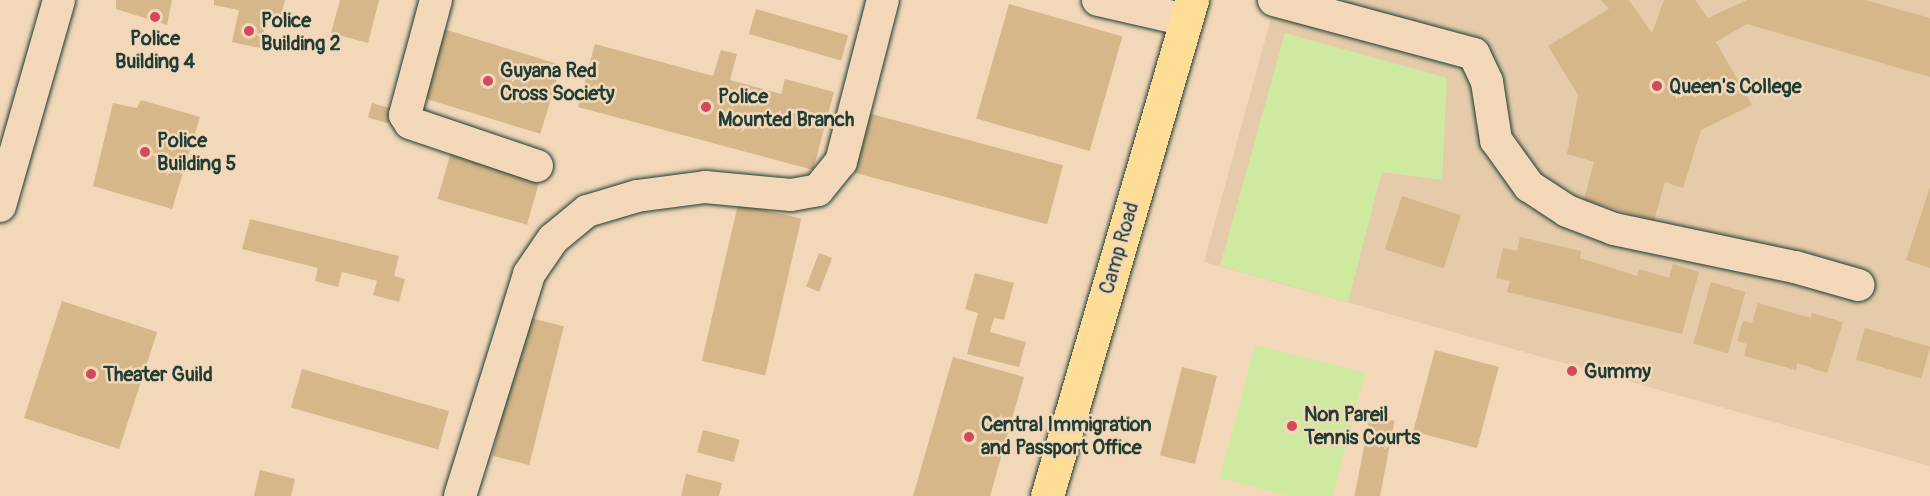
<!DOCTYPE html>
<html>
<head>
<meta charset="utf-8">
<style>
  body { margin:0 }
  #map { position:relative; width:1930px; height:496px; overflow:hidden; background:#f2d8b9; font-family:Pangolin,sans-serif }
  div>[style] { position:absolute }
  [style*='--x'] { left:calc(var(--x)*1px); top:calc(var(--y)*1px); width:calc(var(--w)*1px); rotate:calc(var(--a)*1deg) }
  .built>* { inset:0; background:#e5cba9 }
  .green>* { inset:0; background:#cee9a0 }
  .building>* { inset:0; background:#d5b789; transform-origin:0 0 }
  .roads { filter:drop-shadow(0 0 2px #1f3d34) drop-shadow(0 0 2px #1f3d34) }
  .minor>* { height:32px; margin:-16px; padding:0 16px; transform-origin:16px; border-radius:16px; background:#f2d8b9 }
  .major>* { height:33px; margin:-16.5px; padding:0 16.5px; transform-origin:16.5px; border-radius:16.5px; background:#fedd96 }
  .dots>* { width:16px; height:16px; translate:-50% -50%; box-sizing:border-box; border:3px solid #f2d8b9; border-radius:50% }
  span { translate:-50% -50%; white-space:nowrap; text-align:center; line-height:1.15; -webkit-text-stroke:5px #f2d8b9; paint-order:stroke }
  .poi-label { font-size:20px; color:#1f3d34; font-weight:700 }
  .left { translate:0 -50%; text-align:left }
  .street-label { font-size:20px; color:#1f3d34 }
</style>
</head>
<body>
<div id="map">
  <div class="built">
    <div style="clip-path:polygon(1276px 0,1930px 0,1930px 466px,1204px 262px)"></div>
  </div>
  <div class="green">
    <div style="clip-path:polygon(1285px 33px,1447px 78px,1442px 180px,1382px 172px,1348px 302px,1220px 266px)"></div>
    <div style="clip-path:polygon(1255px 345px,1365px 373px,1333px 496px,1288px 496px,1220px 478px)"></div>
  </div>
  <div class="building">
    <div style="clip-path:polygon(116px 0,172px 0,167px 25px,116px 9px)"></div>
    <div style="clip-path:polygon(214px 0,285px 0,280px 19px,267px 17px,260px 48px,232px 42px,239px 10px,214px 5px)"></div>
    <div style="clip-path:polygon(340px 0,379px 0,368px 43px,331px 33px)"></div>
    <div style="clip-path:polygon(1601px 0,1629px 0,1652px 33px,1664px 0,1695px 0,1708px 18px,1747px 0,1865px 0,1930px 18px,1930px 77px,1747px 24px,1716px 42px,1752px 105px,1701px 130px,1683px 188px,1665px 182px,1654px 220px,1584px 200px,1594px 162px,1567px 154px,1578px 95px,1548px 46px,1609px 9px)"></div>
    <div style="left:1009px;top:4px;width:118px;height:119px;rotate:16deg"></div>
    <div style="left:756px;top:9px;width:96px;height:26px;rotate:16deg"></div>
    <div style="left:437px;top:27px;width:130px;height:72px;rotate:17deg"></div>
    <div style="clip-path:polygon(595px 44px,713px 76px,721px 50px,737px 54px,730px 80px,781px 94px,785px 79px,834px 92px,813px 170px,578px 107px)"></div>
    <div style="clip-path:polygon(141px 100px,200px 117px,172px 209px,93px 186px,113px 103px,137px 108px)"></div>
    <div style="left:372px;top:103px;width:22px;height:15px;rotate:16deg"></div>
    <div style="left:864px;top:112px;width:206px;height:61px;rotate:15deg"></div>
    <div style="left:451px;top:152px;width:93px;height:49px;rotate:16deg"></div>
    <div style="clip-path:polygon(1930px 187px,1930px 268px,1906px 260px)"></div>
    <div style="left:1402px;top:196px;width:62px;height:56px;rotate:18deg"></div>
    <div style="left:738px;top:204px;width:65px;height:161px;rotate:13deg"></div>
    <div style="clip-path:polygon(250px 219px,399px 256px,394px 276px,405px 279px,399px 302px,373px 295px,377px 281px,342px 272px,338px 287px,315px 281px,318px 268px,242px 249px)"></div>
    <div style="clip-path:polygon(1520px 237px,1581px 251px,1580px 258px,1637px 276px,1639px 269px,1669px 278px,1673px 264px,1699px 272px,1682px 334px,1507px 292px,1510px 281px,1496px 278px,1503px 248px,1517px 251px)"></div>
    <div style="left:819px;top:253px;width:14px;height:36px;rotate:21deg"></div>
    <div style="clip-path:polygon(975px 273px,1014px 283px,1004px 320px,994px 318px,990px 332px,1026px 342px,1019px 367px,967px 354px,978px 313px,965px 309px)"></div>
    <div style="left:1711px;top:282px;width:36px;height:64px;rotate:16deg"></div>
    <div style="left:62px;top:301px;width:100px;height:123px;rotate:18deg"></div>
    <div style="clip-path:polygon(1758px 303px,1811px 318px,1812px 313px,1843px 322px,1827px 373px,1797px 363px,1796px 370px,1744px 356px,1747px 344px,1737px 341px,1743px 321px,1752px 323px)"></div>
    <div style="left:527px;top:317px;width:38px;height:143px;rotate:14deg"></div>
    <div style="left:1865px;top:328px;width:68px;height:33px;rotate:16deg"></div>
    <div style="left:1435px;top:350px;width:66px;height:84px;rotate:15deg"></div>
    <div style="clip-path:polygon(953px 357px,1024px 377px,990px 496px,913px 496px)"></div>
    <div style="left:1182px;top:367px;width:36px;height:91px;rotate:14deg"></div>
    <div style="left:302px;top:369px;width:153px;height:40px;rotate:16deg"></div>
    <div style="left:1370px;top:416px;width:25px;height:82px;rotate:11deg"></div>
    <div style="left:703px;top:430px;width:38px;height:23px;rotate:15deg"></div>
    <div style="clip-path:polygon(260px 470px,295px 479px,291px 496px,254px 496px)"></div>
    <div style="clip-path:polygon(686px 474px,722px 483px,719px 496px,681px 496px)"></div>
  </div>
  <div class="roads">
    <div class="minor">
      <div style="--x:436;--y:0;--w:119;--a:105.1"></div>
      <div style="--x:405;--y:115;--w:9;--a:58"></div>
      <div style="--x:410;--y:123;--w:134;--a:18.7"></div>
      <div style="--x:1098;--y:0;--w:90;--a:12.8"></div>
      <div style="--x:1274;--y:0;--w:207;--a:15.1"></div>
      <div style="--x:1474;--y:54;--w:31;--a:65"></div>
      <div style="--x:1487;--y:82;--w:59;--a:81.2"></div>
      <div style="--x:1496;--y:140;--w:57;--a:54.3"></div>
      <div style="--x:1529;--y:186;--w:45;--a:33.3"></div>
      <div style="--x:1567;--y:211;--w:50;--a:21"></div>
      <div style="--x:1614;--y:229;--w:185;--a:11.9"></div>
      <div style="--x:1795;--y:267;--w:66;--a:15.9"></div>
      <div style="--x:0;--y:206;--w:214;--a:-74"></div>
      <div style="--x:460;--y:496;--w:232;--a:-72.7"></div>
      <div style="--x:529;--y:274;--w:42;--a:-55.6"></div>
      <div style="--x:553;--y:239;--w:44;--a:-39.5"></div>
      <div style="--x:587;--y:211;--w:52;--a:-16.7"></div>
      <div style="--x:637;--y:196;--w:69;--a:-7.5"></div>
      <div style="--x:705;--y:187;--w:86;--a:5.3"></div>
      <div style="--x:791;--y:195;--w:27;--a:-10"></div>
      <div style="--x:818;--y:190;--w:36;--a:-51"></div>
      <div style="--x:841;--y:162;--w:167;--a:-75.5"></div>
    </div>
    <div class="major">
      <div style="--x:1047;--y:496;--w:517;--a:-73.7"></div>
    </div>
  </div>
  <div class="dots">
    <div style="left:155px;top:17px;background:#d1495b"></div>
    <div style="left:249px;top:31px;background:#d1495b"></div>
    <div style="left:488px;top:81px;background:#d1495b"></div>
    <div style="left:1657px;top:86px;background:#d1495b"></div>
    <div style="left:706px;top:107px;background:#d1495b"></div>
    <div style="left:145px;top:152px;background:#d1495b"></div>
    <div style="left:1572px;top:371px;background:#d1495b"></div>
    <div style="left:91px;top:374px;background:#d1495b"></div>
    <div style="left:1292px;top:426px;background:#d1495b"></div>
    <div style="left:969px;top:437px;background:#d1495b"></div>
  </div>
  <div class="poi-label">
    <span class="left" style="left:261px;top:32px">Police<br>Building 2</span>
    <span style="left:155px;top:50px">Police<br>Building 4</span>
    <span class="left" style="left:500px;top:82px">Guyana Red<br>Cross Society</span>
    <span class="left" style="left:1669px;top:86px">Queen's College</span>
    <span class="left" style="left:718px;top:108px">Police<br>Mounted Branch</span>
    <span class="left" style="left:157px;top:152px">Police<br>Building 5</span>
    <span class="left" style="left:1584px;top:371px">Gummy</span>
    <span class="left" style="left:103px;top:374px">Theater Guild</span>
    <span class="left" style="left:1304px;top:426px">Non Pareil<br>Tennis Courts</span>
    <span class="left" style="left:981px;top:436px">Central Immigration<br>and Passport Office</span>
  </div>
  <div class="street-label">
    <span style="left:1119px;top:248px;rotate:-74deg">Camp Road</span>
  </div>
</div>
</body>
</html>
